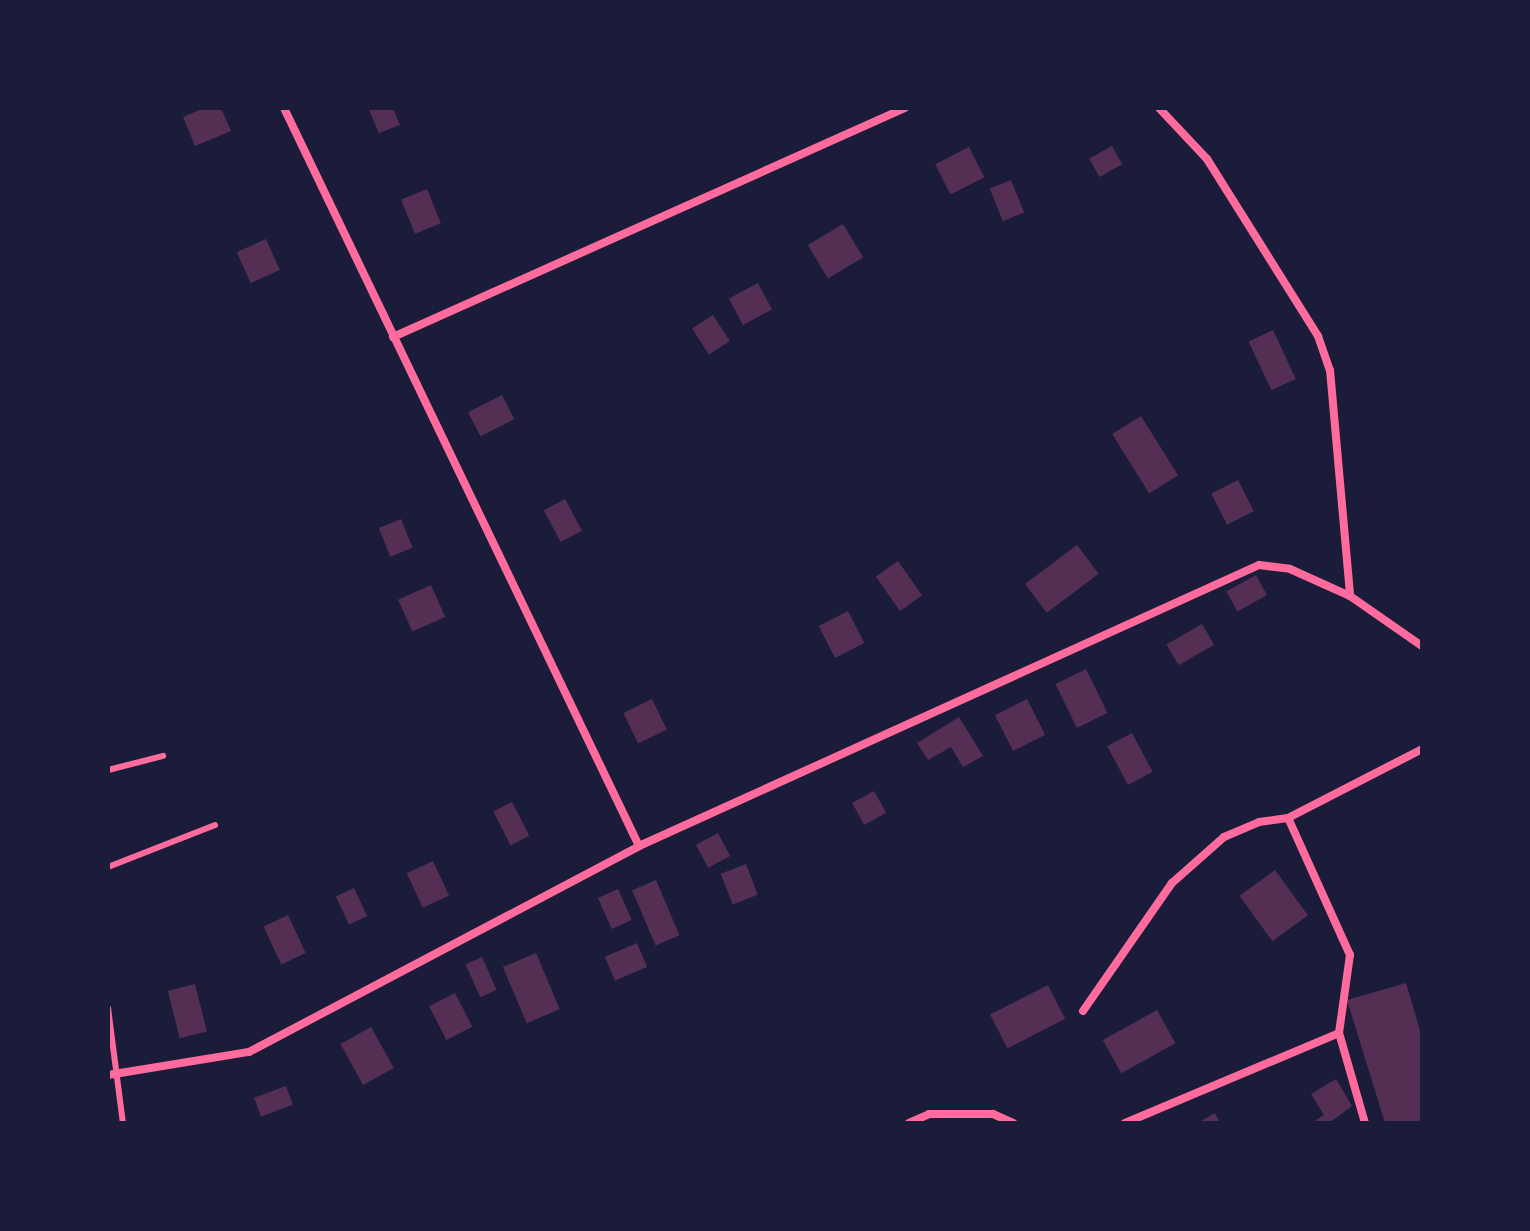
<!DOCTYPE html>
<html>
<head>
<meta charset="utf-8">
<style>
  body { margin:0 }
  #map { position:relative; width:1530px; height:1231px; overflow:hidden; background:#1b1b3a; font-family:Mulish,sans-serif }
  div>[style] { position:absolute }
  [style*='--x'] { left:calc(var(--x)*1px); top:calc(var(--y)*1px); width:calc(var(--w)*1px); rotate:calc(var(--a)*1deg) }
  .building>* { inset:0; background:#542f53; transform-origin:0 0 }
  .service>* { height:6px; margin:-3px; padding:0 3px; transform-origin:3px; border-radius:3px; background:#ff6b9d }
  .minor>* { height:8px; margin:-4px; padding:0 4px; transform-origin:4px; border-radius:4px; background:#ff6b9d }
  span { translate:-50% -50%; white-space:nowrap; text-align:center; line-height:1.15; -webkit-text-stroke:8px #1b1b3a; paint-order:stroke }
  .frame { position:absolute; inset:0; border:110px solid #1b1b3a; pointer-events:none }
</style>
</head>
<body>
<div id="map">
  <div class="building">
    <div style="clip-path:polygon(204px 108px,221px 108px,231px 131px,195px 146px,183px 117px)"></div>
    <div style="clip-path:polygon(393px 108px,400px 125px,379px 133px,369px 110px)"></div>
    <div style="left:1112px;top:146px;width:21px;height:26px;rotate:61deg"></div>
    <div style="left:969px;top:147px;width:34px;height:38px;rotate:63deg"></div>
    <div style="left:1011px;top:180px;width:35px;height:23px;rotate:68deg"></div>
    <div style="left:427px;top:189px;width:37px;height:28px;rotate:68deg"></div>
    <div style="left:843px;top:224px;width:39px;height:41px;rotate:59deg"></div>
    <div style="left:266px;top:239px;width:34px;height:32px;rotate:66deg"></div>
    <div style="left:758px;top:283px;width:30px;height:33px;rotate:62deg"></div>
    <div style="left:713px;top:315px;width:31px;height:25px;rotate:57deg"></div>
    <div style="left:1273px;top:330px;width:54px;height:27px;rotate:65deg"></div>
    <div style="left:502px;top:395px;width:27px;height:38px;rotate:63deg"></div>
    <div style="left:1141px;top:416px;width:70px;height:34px;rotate:58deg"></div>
    <div style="left:1238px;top:480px;width:35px;height:30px;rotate:63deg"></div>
    <div style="left:565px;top:499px;width:36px;height:24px;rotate:62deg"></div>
    <div style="left:401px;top:519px;width:31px;height:24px;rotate:68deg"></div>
    <div style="left:1077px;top:545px;width:36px;height:65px;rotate:53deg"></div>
    <div style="left:898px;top:561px;width:42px;height:27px;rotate:55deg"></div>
    <div style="left:1256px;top:575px;width:23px;height:34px;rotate:61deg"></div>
    <div style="left:431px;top:585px;width:35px;height:36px;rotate:66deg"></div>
    <div style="left:848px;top:611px;width:36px;height:33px;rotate:63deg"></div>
    <div style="left:1202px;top:624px;width:24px;height:41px;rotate:60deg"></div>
    <div style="left:1086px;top:669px;width:49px;height:34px;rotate:64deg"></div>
    <div style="left:652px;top:699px;width:34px;height:32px;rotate:64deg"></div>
    <div style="left:1027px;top:699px;width:40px;height:36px;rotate:63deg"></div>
    <div style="clip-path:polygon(959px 717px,983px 756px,963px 767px,951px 747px,928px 760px,917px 743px)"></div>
    <div style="left:1132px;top:733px;width:44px;height:28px;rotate:62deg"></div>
    <div style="left:874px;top:791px;width:25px;height:25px;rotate:61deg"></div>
    <div style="left:512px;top:802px;width:38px;height:21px;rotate:63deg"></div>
    <div style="left:718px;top:833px;width:26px;height:25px;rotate:62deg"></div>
    <div style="left:433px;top:861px;width:38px;height:29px;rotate:65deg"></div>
    <div style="left:746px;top:864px;width:33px;height:27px;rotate:69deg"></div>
    <div style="left:1275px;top:870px;width:56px;height:44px;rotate:54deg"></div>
    <div style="left:656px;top:880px;width:60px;height:26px;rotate:67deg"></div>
    <div style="left:354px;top:888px;width:31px;height:20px;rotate:65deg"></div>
    <div style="left:618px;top:889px;width:34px;height:22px;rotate:66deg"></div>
    <div style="left:288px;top:915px;width:42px;height:27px;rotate:65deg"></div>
    <div style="left:637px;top:943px;width:26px;height:35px;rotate:67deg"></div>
    <div style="left:536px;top:953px;width:61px;height:36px;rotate:67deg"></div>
    <div style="left:482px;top:957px;width:36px;height:18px;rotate:66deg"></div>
    <div style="clip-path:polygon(1406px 983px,1422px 1037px,1422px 1123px,1385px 1123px,1347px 1000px)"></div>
    <div style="left:195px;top:984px;width:49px;height:28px;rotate:76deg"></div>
    <div style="left:1048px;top:985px;width:38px;height:65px;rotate:63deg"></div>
    <div style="left:455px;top:993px;width:38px;height:29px;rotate:63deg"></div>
    <div style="left:1157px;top:1010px;width:38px;height:62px;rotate:61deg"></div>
    <div style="left:371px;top:1027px;width:47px;height:35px;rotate:61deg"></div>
    <div style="clip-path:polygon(1336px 1079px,1352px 1106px,1329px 1123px,1311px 1123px,1324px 1115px,1311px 1094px)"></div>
    <div style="left:286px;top:1086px;width:20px;height:34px;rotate:70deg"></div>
    <div style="clip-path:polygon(1215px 1113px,1220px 1123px,1197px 1123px)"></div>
  </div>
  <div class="service">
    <div style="--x:108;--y:770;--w:57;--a:-14.3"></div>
    <div style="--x:108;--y:867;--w:115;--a:-21.4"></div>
    <div style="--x:108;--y:1008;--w:116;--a:82.6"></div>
  </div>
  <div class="minor">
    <div style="--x:284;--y:108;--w:819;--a:64.31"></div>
    <div style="--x:1159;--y:108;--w:70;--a:46.7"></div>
    <div style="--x:1207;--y:159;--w:209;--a:57.9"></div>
    <div style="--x:1318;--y:336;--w:36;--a:71"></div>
    <div style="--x:1330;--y:370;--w:227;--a:84.9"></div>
    <div style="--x:393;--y:337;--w:561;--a:-24.1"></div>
    <div style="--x:1083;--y:1011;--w:156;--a:-55.2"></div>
    <div style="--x:1172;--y:883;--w:69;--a:-41.5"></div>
    <div style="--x:1224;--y:837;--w:38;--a:-23"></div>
    <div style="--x:1259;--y:822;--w:29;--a:-8"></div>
    <div style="--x:108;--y:1075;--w:143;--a:-9.3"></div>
    <div style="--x:249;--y:1052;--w:441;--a:-27.8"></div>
    <div style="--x:639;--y:846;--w:681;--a:-24.38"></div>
    <div style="--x:1259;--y:565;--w:31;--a:7"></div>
    <div style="--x:1290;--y:569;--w:66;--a:24.2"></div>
    <div style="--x:1350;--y:596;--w:88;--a:34.8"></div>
    <div style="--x:909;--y:1123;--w:22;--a:-24"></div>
    <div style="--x:929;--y:1114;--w:64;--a:0"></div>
    <div style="--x:993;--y:1114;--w:22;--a:24"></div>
    <div style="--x:1125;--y:1123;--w:232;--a:-22.8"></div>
    <div style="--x:1365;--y:1123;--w:94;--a:-106.1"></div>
    <div style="--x:1339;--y:1033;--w:79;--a:-82"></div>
    <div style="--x:1350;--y:955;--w:150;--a:-114.3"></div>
    <div style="--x:1288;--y:818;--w:151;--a:-27.2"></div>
  </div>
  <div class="frame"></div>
</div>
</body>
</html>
